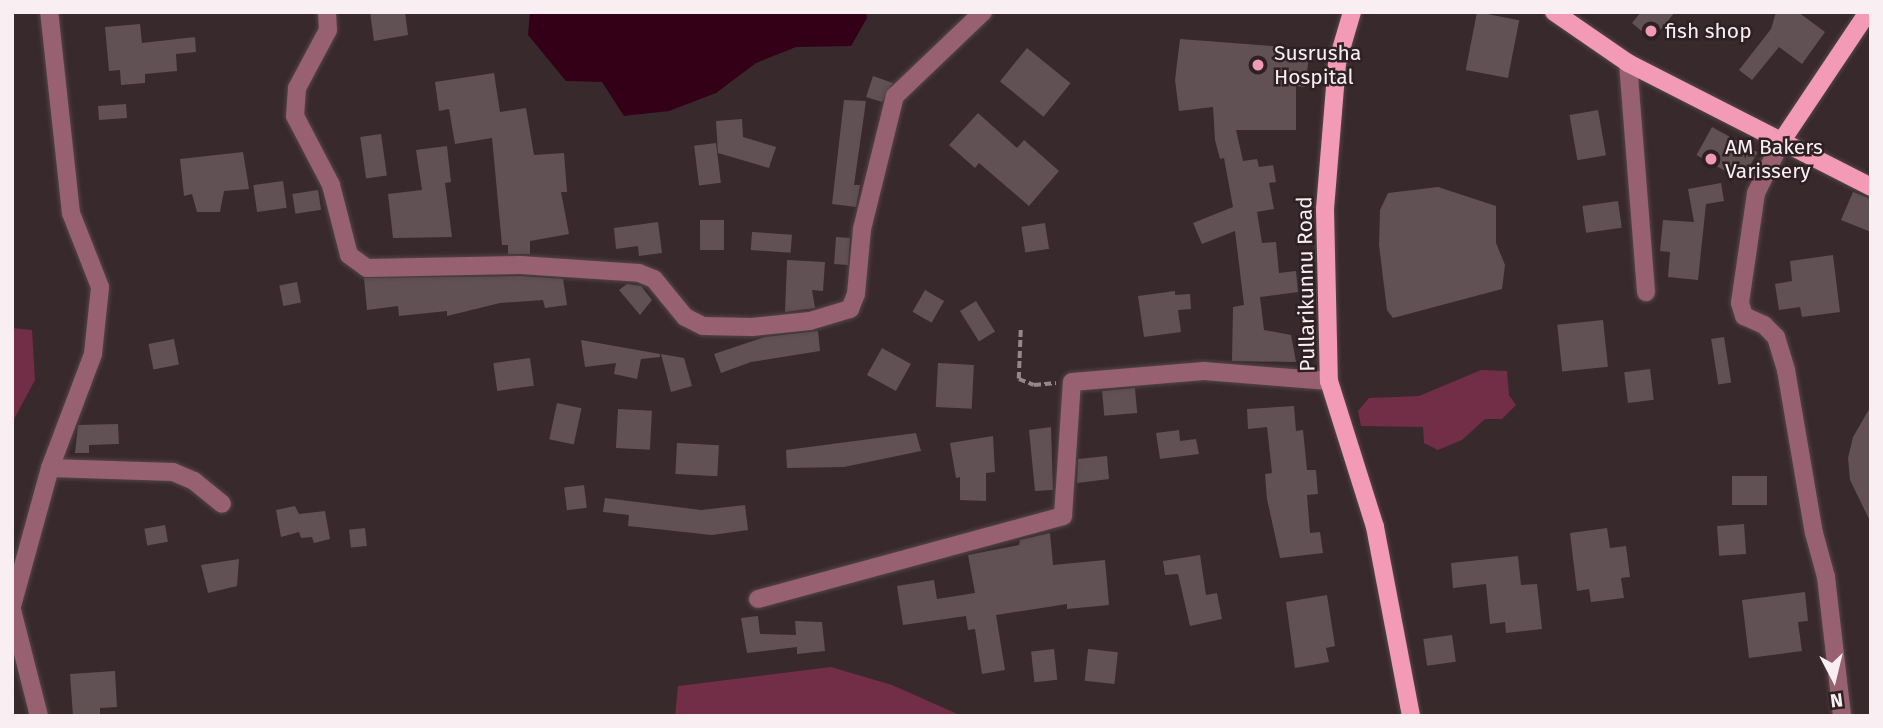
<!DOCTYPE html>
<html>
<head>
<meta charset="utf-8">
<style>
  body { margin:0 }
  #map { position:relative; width:1883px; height:728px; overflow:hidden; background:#38292d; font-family:"Fira Sans",sans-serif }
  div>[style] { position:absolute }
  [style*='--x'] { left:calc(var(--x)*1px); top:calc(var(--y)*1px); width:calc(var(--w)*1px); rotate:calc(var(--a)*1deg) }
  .green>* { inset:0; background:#722d47 }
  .water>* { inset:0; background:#330017 }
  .building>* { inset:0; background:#615155; transform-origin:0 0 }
  .path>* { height:3.5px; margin-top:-1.75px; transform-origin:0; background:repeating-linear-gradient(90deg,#95888c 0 7px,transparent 0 10.5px) }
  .roads { filter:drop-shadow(0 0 2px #534549) drop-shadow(0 0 2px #534549) }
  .minor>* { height:18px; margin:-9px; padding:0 9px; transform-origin:9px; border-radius:9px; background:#976172 }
  .major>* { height:18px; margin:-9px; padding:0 9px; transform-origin:9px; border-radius:9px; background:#f39ab6 }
  .dots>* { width:19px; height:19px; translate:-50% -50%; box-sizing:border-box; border:4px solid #2e2024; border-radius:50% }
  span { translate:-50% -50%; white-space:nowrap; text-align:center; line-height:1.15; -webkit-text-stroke:5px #2e2024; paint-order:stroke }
  .poi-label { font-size:21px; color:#f9eff2 }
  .left { translate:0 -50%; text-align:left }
  .street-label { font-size:21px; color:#f9eff2 }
  .frame { position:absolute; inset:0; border:14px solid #f9eff2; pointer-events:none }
  .north { position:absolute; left:1799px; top:644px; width:70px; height:70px; -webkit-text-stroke:5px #2e2024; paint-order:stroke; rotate:173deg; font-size:19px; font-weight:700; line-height:28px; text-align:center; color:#f9eff2 }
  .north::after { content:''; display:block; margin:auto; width:24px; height:32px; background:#f9eff2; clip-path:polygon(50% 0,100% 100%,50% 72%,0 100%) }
</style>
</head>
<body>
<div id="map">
  <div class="green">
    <div style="clip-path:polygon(12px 328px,32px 330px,35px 380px,12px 423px)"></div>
    <div style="clip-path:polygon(1481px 370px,1507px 371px,1509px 395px,1516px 405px,1502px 419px,1485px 419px,1462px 440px,1438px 450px,1424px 443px,1423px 427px,1361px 426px,1358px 411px,1369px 398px,1419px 396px)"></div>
    <div style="clip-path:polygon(831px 667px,892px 685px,962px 716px,675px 716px,678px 686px)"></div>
  </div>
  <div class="water">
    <div style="clip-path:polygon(530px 12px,866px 12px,867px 18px,851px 46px,796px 47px,756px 63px,716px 93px,669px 111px,624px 116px,602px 82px,566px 81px,528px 35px)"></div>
  </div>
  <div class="building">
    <div style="clip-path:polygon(370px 12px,405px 12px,408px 35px,374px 41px)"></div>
    <div style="left:1477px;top:12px;width:43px;height:59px;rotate:11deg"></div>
    <div style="clip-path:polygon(1641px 12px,1675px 12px,1652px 40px,1632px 23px)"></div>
    <div style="clip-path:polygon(1776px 12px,1798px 12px,1825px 32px,1802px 64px,1779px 47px,1752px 80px,1739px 70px,1771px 29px)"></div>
    <div style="clip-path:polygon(140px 24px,142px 43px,195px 37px,196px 52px,176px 54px,177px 71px,145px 74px,145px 83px,121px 85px,120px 70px,109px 71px,105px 27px)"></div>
    <div style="clip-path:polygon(1180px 39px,1310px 49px,1305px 87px,1296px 86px,1296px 130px,1236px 130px,1243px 161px,1257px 159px,1259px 167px,1273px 165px,1276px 182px,1269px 183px,1274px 209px,1257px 212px,1262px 243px,1276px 242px,1279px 273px,1296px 271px,1298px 292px,1260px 297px,1264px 330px,1291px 335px,1296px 362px,1232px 361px,1233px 307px,1244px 305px,1235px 231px,1202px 244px,1193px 223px,1233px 207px,1224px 158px,1220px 159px,1215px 140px,1213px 107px,1179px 111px,1175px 80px)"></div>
    <div style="left:1027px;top:48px;width:56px;height:43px;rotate:39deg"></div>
    <div style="clip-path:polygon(494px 73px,500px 112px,526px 108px,534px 155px,564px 153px,567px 192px,561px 192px,569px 234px,530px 241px,530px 254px,508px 254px,508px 245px,502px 245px,492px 138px,455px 144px,449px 109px,439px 111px,435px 82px)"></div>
    <div style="clip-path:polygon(873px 76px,893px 83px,882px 102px,866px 97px)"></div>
    <div style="clip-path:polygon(844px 100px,866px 101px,854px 185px,860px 185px,856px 207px,832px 204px)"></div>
    <div style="left:126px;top:104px;width:14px;height:28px;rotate:86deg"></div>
    <div style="left:1598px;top:110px;width:46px;height:29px;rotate:80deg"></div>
    <div style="clip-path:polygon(978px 113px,1017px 148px,1024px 140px,1059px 171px,1029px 206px,979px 163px,975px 168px,949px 145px)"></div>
    <div style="clip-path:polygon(742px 119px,743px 137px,776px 147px,769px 168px,718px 153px,716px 121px)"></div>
    <div style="left:1712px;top:127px;width:52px;height:32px;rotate:29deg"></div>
    <div style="left:381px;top:134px;width:42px;height:21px;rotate:82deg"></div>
    <div style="left:716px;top:143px;width:40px;height:22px;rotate:83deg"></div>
    <div style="clip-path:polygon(447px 146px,451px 182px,445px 183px,452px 237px,393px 238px,388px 194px,422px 190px,416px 150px)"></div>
    <div style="clip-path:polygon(243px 152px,249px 189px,224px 191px,220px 212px,197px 212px,192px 194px,184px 196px,180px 159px)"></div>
    <div style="left:283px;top:181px;width:27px;height:30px;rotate:82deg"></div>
    <div style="clip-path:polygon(1721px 183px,1724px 201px,1706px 204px,1698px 280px,1668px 277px,1670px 252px,1660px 251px,1663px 220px,1694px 222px,1688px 189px)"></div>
    <div style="clip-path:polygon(1438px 187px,1496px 206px,1496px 243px,1505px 265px,1502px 289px,1393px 318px,1387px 310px,1379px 245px,1380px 210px,1388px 193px)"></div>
    <div style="left:318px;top:190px;width:20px;height:26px;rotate:81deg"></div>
    <div style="clip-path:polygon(1853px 192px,1871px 199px,1871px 232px,1841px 220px)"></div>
    <div style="left:1618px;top:201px;width:27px;height:36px;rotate:82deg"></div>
    <div style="left:700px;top:220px;width:24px;height:30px"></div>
    <div style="clip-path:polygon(658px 222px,662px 253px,639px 256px,638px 246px,616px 249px,614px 228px)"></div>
    <div style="left:1045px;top:223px;width:26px;height:24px;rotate:81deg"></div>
    <div style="left:752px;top:232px;width:40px;height:18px;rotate:4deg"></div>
    <div style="left:836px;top:237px;width:14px;height:27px;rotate:4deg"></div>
    <div style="clip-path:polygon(1833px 255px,1840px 312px,1802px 317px,1800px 307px,1779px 310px,1775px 284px,1792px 281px,1790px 261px)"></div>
    <div style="clip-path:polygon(787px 260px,825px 262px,823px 291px,812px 290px,815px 308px,785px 312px)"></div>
    <div style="clip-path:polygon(520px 276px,563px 279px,567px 305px,545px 308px,543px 300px,500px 303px,447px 316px,447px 311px,399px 316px,398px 306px,367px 310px,364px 278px)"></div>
    <div style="left:297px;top:282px;width:21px;height:18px;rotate:79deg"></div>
    <div style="clip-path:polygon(627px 284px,641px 286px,652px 300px,640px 315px,619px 290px)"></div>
    <div style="left:925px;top:290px;width:22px;height:25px;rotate:30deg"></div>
    <div style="clip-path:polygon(1175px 291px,1175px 295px,1190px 294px,1191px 309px,1178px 310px,1181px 332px,1144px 337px,1138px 296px)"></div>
    <div style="left:976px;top:301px;width:36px;height:19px;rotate:58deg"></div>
    <div style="left:1603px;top:320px;width:47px;height:46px;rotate:84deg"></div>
    <div style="clip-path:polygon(818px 331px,820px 351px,751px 362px,721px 373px,714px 354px,765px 337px)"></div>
    <div style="left:1724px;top:337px;width:46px;height:13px;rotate:81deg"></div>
    <div style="left:174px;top:339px;width:26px;height:26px;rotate:79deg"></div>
    <div style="clip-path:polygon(581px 340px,660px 354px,660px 357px,641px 359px,637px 379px,614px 374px,616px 363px,585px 367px)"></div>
    <div style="left:882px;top:348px;width:33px;height:31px;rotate:29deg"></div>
    <div style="clip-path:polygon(661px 354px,684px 358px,692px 386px,671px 392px)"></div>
    <div style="left:530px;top:358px;width:28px;height:37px;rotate:82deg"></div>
    <div style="left:938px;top:363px;width:36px;height:44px;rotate:3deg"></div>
    <div style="left:1650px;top:369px;width:31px;height:26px;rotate:83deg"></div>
    <div style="left:1135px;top:388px;width:25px;height:33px;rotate:85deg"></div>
    <div style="left:557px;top:403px;width:25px;height:37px;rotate:12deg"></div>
    <div style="clip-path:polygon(1294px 406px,1296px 431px,1303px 430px,1307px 470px,1316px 470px,1318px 494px,1307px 495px,1310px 533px,1320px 532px,1323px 553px,1280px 558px,1267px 499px,1265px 474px,1272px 473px,1267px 427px,1248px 429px,1247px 409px)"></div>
    <div style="clip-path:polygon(1871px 406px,1871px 523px,1850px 480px,1848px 458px,1853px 437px)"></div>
    <div style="left:618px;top:409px;width:34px;height:39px;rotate:3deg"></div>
    <div style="clip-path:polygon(118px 424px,119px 444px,89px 445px,89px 453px,75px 453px,78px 425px)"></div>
    <div style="clip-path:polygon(1051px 427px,1053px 490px,1035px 491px,1029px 430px)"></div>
    <div style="clip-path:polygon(1179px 430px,1180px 441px,1196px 439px,1199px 454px,1160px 459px,1156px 433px)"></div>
    <div style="clip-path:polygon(916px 433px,921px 451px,844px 467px,787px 468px,786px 450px)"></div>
    <div style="clip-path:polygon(993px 436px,995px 472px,986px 473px,986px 501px,960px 500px,960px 477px,956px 478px,950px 443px)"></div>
    <div style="left:677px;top:443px;width:42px;height:31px;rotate:3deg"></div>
    <div style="clip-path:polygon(1107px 456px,1109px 479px,1077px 483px,1078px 459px)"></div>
    <div style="left:1767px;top:476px;width:29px;height:35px;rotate:90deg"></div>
    <div style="left:584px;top:485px;width:23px;height:20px;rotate:83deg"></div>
    <div style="clip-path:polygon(605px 498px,701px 510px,745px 505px,748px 530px,712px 535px,628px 526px,629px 515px,603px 512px)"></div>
    <div style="clip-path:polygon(295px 506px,299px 514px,325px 511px,330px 539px,314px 543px,312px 537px,301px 538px,299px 532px,281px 537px,276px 510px)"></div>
    <div style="left:1744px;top:524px;width:30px;height:27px;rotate:86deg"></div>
    <div style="left:165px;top:525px;width:17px;height:21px;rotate:80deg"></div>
    <div style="left:365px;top:528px;width:18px;height:16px;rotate:84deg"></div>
    <div style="clip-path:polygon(1607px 528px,1610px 548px,1626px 546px,1630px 577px,1621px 578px,1624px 598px,1591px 602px,1589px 589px,1577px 591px,1570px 533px)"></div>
    <div style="clip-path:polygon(1050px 533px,1053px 565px,1105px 560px,1109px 605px,1067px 609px,1067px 604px,996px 615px,1005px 670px,982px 674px,975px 629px,968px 630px,966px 616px,903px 625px,897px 586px,934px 580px,937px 599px,975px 593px,968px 555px,1019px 545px,1020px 540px)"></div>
    <div style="clip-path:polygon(1200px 555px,1206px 595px,1217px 593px,1222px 619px,1190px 626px,1178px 574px,1165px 575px,1163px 561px)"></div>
    <div style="clip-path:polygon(1518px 556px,1521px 585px,1537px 584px,1542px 629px,1506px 633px,1505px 622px,1490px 624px,1486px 584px,1453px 588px,1451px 563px)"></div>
    <div style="clip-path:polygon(239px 559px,237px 586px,208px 593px,201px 565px)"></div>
    <div style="clip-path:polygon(1805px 592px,1808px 621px,1798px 622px,1802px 651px,1749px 658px,1742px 600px)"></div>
    <div style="clip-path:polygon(1327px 595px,1335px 646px,1326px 648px,1329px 662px,1295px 668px,1286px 602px)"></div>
    <div style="clip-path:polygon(758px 616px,760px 634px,796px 635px,795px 621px,822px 622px,825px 651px,797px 654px,797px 647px,747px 653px,741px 618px)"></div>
    <div style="left:1452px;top:635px;width:27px;height:29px;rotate:82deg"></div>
    <div style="left:1054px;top:649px;width:31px;height:23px;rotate:84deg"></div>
    <div style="left:1088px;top:649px;width:30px;height:32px;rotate:6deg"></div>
    <div style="clip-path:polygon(115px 671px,117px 707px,100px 708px,100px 716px,73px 716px,70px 674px)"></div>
  </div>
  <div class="path">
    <div style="--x:1021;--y:330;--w:49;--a:92.3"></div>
    <div style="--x:1019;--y:379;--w:16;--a:22"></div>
    <div style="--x:1034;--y:385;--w:22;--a:-5"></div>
  </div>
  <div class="roads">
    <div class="minor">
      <div style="--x:327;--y:12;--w:18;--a:87"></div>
      <div style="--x:328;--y:30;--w:66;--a:118.1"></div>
      <div style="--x:297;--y:88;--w:28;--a:94"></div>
      <div style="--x:295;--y:116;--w:78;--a:62.4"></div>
      <div style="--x:331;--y:185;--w:72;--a:75.6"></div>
      <div style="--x:349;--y:255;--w:22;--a:36"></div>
      <div style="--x:367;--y:268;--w:153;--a:-1.1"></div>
      <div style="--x:520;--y:265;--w:119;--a:3.8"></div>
      <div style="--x:639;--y:273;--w:16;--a:22"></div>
      <div style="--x:654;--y:279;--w:49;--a:50.8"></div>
      <div style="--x:685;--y:317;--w:20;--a:27"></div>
      <div style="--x:703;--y:326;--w:49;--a:1.2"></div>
      <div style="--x:752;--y:327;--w:58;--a:-5.9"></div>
      <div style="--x:810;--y:321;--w:42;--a:-16.7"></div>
      <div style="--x:850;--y:309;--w:16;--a:-68"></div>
      <div style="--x:856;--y:294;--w:65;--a:-84.7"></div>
      <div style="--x:862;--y:229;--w:137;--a:-76.1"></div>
      <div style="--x:895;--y:96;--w:122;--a:-43.7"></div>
      <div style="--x:1628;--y:63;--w:230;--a:85.5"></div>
      <div style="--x:1781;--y:142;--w:57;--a:116.1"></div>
      <div style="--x:1756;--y:193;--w:111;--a:98.3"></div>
      <div style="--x:1740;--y:303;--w:14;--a:73"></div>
      <div style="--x:1744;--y:316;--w:22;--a:24"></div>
      <div style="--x:1764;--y:325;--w:17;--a:45"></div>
      <div style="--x:1776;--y:337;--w:34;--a:73"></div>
      <div style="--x:1786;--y:370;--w:165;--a:80.3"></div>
      <div style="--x:1814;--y:533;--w:46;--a:74.7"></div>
      <div style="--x:1826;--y:577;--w:140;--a:83.4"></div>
      <div style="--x:50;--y:468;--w:123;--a:1.9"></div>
      <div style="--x:173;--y:472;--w:23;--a:23"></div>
      <div style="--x:194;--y:481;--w:36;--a:39"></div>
      <div style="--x:758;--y:599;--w:316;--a:-15.2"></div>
      <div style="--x:1063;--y:516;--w:134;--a:-86.2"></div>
      <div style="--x:1072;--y:382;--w:132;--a:-4.8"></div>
      <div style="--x:1204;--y:371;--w:125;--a:4.6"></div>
      <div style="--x:12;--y:606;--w:143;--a:-74.6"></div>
      <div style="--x:50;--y:468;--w:122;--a:-69.3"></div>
      <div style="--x:93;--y:354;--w:67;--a:-84"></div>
      <div style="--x:100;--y:287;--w:79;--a:-111.4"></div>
      <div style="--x:71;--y:213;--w:202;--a:-96.2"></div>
      <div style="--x:12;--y:610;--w:109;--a:75.7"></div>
    </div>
    <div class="major">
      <div style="--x:1352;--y:12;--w:53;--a:106.4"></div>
      <div style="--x:1337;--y:63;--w:146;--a:94.7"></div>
      <div style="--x:1325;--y:209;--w:172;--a:88.7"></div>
      <div style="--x:1329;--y:381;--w:153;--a:72.5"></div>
      <div style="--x:1375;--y:527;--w:192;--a:79.2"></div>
      <div style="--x:1554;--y:12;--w:90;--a:34.6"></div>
      <div style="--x:1628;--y:63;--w:273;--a:27"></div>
      <div style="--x:1781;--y:142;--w:156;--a:-56.2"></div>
    </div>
  </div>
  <div class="dots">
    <div style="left:1651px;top:31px;background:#f09ab5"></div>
    <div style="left:1258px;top:65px;background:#f09ab5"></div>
    <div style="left:1711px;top:159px;background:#f09ab5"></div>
  </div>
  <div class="poi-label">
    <span class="left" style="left:1665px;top:31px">fish shop</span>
    <span class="left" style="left:1274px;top:65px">Susrusha<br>Hospital</span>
    <span class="left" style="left:1725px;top:159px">AM Bakers<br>Varissery</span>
  </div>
  <div class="street-label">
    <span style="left:1306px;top:284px;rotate:-91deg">Pullarikunnu Road</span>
  </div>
  <div class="frame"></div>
  <div class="north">N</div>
</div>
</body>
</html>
